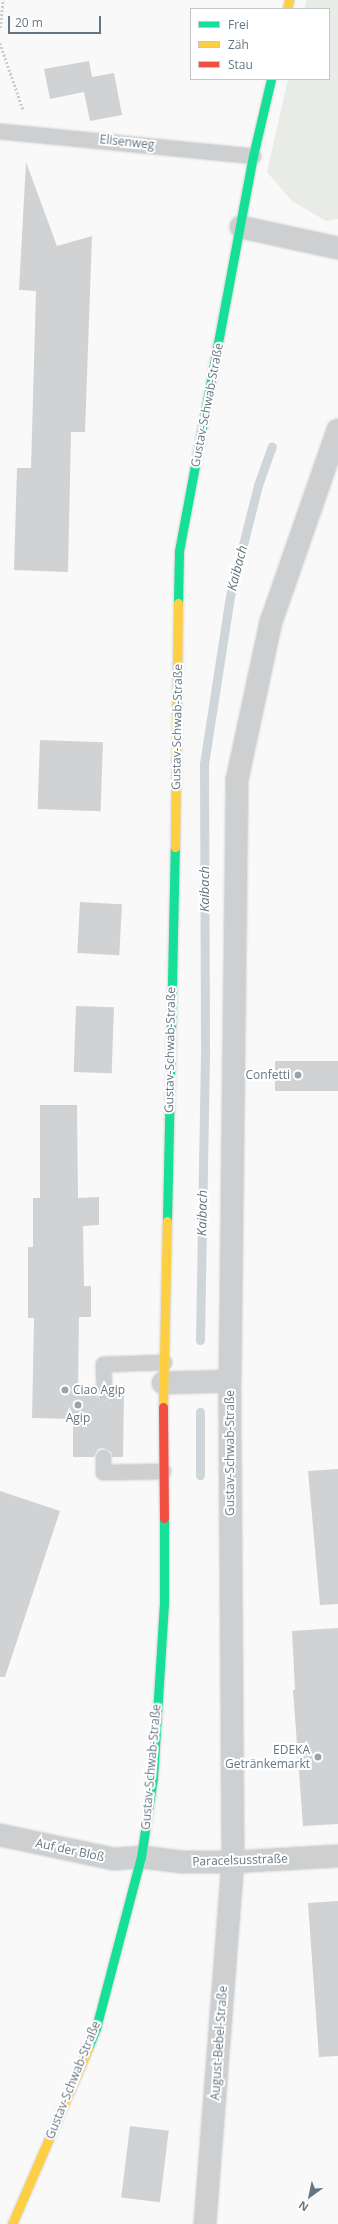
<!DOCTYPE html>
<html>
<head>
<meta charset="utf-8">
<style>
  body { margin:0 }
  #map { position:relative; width:338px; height:2224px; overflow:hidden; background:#f9f9f9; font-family:"Open Sans",sans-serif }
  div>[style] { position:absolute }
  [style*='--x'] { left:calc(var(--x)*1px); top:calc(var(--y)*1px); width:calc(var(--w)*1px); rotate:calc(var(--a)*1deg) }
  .green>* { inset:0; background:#e8ebe6 }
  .stream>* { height:9px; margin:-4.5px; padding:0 4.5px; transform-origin:4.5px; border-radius:4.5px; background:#ced6d9 }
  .building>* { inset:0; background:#d0d2d3; transform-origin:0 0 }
  .path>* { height:2.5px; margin-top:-1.25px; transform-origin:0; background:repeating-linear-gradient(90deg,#cbcccd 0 2px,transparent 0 4px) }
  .roads { filter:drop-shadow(0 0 1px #d5d6d7) drop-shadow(0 0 1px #d5d6d7) }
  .lane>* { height:15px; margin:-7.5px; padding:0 7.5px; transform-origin:7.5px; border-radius:7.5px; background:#cecfd0 }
  .street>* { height:22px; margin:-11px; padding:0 11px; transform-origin:11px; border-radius:11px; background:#cecfd0 }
  .fast>* { height:9px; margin:-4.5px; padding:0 4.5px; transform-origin:4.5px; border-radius:4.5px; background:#16e098 }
  .slow>* { height:9px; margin:-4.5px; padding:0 4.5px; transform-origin:4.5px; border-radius:4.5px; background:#ffcf43 }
  .jam>* { height:9px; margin:-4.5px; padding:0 4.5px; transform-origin:4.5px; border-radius:4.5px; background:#f24e42 }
  .dots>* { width:11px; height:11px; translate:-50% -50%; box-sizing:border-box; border:2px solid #fff; border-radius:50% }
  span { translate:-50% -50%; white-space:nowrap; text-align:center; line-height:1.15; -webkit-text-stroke:4px #fff; paint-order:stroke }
  .street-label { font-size:12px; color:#657683 }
  .poi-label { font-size:12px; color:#657683 }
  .right { translate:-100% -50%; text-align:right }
  .left { translate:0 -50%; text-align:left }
  .water-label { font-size:13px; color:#60757c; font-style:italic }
  .legend { position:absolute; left:190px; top:8px; width:140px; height:72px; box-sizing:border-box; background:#fff; border:1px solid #c1c8cd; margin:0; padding:5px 7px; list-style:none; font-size:12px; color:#657683 }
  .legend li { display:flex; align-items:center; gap:8px; height:20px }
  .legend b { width:20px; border:1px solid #c1c8cd }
  .north { position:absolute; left:290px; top:2176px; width:40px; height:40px; -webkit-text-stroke:3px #fff; paint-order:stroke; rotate:213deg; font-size:11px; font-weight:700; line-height:16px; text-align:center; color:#657683 }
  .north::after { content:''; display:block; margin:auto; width:14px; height:18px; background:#657683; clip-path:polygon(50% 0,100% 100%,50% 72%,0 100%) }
  .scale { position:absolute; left:8px; top:16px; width:93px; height:18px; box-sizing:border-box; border:2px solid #657683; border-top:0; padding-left:5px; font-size:12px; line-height:14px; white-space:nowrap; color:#657683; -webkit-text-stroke:3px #fff; paint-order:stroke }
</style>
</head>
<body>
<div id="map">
  <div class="green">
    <div style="clip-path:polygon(307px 0,338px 0,338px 219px,326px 221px,292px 201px,267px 172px,288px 79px,329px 79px,329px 9px,304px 9px)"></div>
  </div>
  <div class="stream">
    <div style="--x:200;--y:1340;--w:292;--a:-89"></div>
    <div style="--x:205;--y:1048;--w:284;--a:-90.2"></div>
    <div style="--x:204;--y:764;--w:170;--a:-81.2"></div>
    <div style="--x:230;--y:596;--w:114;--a:-75.8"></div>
    <div style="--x:258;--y:485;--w:41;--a:-70.3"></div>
    <div style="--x:200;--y:1475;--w:63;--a:-90"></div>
  </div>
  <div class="building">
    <div style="clip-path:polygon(89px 61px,92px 77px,114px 73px,122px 115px,90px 121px,84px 92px,50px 99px,44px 69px)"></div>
    <div style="clip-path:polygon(26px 162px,57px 246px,92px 236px,85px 432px,71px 432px,68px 572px,14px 570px,17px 468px,31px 468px,36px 291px,19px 290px)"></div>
    <div style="left:40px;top:740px;width:63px;height:69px;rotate:2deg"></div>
    <div style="left:80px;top:902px;width:42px;height:51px;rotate:3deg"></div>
    <div style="left:76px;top:1006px;width:38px;height:66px;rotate:2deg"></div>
    <div style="left:338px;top:1061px;width:30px;height:63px;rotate:90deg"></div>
    <div style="clip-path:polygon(40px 1105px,77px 1105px,78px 1198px,99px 1197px,99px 1225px,83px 1226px,84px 1286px,91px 1286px,91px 1317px,79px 1317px,78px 1391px,95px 1391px,97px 1397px,104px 1401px,109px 1399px,113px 1392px,124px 1392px,123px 1457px,112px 1457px,111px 1452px,103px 1448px,98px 1449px,94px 1457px,73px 1457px,73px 1419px,32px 1418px,34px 1318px,28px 1318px,28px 1247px,33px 1247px,33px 1198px,40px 1198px)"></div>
    <div style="clip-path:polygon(338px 1469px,338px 1604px,320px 1605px,308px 1471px)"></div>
    <div style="clip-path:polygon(0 1491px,60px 1511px,5px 1677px,0 1677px)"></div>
    <div style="clip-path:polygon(338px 1628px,338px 1824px,303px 1826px,293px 1690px,295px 1690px,292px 1631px)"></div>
    <div style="clip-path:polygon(338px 1901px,338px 2056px,319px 2057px,308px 1903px)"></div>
    <div style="left:130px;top:2126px;width:39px;height:72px;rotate:7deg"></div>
  </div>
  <div class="path">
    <div style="--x:0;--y:28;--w:28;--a:-84"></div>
    <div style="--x:0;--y:43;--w:70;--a:70.8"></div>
  </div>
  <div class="roads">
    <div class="lane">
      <div style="--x:0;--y:131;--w:254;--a:5.6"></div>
      <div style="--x:104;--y:1392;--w:28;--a:-92"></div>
      <div style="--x:103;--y:1364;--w:61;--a:-1.9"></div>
      <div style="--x:103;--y:1457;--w:15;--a:90"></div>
      <div style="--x:103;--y:1472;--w:60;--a:-1"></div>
    </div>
    <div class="street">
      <div style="--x:241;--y:227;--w:99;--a:12.2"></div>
      <div style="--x:163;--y:1383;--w:67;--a:-1.7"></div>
      <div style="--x:0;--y:1835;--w:116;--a:11.9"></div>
      <div style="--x:114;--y:1859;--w:27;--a:-4"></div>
      <div style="--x:141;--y:1857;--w:42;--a:6.8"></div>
      <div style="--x:183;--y:1862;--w:50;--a:0"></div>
      <div style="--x:233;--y:1862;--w:105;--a:-3.3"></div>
      <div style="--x:205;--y:2224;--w:363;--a:-85.6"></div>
      <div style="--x:233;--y:1862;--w:481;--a:-90.4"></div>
      <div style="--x:230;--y:1381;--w:601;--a:-89.33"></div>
      <div style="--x:237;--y:780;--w:162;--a:-77.9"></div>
      <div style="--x:271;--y:622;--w:203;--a:-70.8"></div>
    </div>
    <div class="fast">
      <div style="--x:178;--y:603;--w:52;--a:-88.9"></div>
      <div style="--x:179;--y:551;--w:402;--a:-79.4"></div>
      <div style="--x:253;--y:156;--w:79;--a:-76.8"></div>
      <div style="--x:167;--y:1221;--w:374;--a:-88.8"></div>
      <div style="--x:88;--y:2048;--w:22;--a:-68"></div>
      <div style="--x:96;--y:2028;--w:177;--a:-75.3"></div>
      <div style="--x:141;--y:1857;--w:80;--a:-81.4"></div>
      <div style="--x:153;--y:1778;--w:174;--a:-86.4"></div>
      <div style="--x:164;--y:1604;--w:86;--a:-90"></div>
    </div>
    <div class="slow">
      <div style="--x:287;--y:9;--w:9;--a:-77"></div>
      <div style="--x:175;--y:847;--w:244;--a:-89.3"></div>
      <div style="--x:163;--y:1407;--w:186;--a:-88.8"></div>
      <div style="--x:12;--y:2224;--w:192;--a:-66.6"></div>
    </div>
    <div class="jam">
      <div style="--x:163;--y:1407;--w:111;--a:89.5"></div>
    </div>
  </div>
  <div class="dots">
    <div style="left:298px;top:1075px;background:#99a4ac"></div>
    <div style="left:65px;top:1390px;background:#99a4ac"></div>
    <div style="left:78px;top:1405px;background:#99a4ac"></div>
    <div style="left:318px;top:1757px;background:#99a4ac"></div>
  </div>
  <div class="street-label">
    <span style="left:127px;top:142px;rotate:6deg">Elisenweg</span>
    <span style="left:207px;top:405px;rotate:-79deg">Gustav-Schwab-Straße</span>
    <span style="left:177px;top:727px;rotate:-89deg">Gustav-Schwab-Straße</span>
    <span style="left:170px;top:1050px;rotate:-89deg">Gustav-Schwab-Straße</span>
    <span style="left:230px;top:1453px;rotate:-90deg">Gustav-Schwab-Straße</span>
    <span style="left:151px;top:1767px;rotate:-85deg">Gustav-Schwab-Straße</span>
    <span style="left:70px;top:1850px;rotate:12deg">Auf der Bloß</span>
    <span style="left:240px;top:1860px;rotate:-2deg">Paracelsusstraße</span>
    <span style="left:219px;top:2043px;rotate:-86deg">August-Bebel-Straße</span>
    <span style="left:73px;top:2080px;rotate:-68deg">Gustav-Schwab-Straße</span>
  </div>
  <div class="poi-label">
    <span class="right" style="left:290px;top:1075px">Confetti</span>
    <span class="left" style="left:73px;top:1390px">Ciao Agip</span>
    <span style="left:78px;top:1418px">Agip</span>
    <span class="right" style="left:310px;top:1757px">EDEKA<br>Getränkemarkt</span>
  </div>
  <div class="water-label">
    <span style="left:237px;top:568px;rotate:-76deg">Kaibach</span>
    <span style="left:204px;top:889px;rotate:-90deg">Kaibach</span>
    <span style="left:202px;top:1213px;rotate:-89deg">Kaibach</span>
  </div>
  <ul class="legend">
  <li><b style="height:5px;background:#16e098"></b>Frei</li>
  <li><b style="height:5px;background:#ffcf43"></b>Zäh</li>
  <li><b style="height:5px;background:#f24e42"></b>Stau</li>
  </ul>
  <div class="north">N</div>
  <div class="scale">20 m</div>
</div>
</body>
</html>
